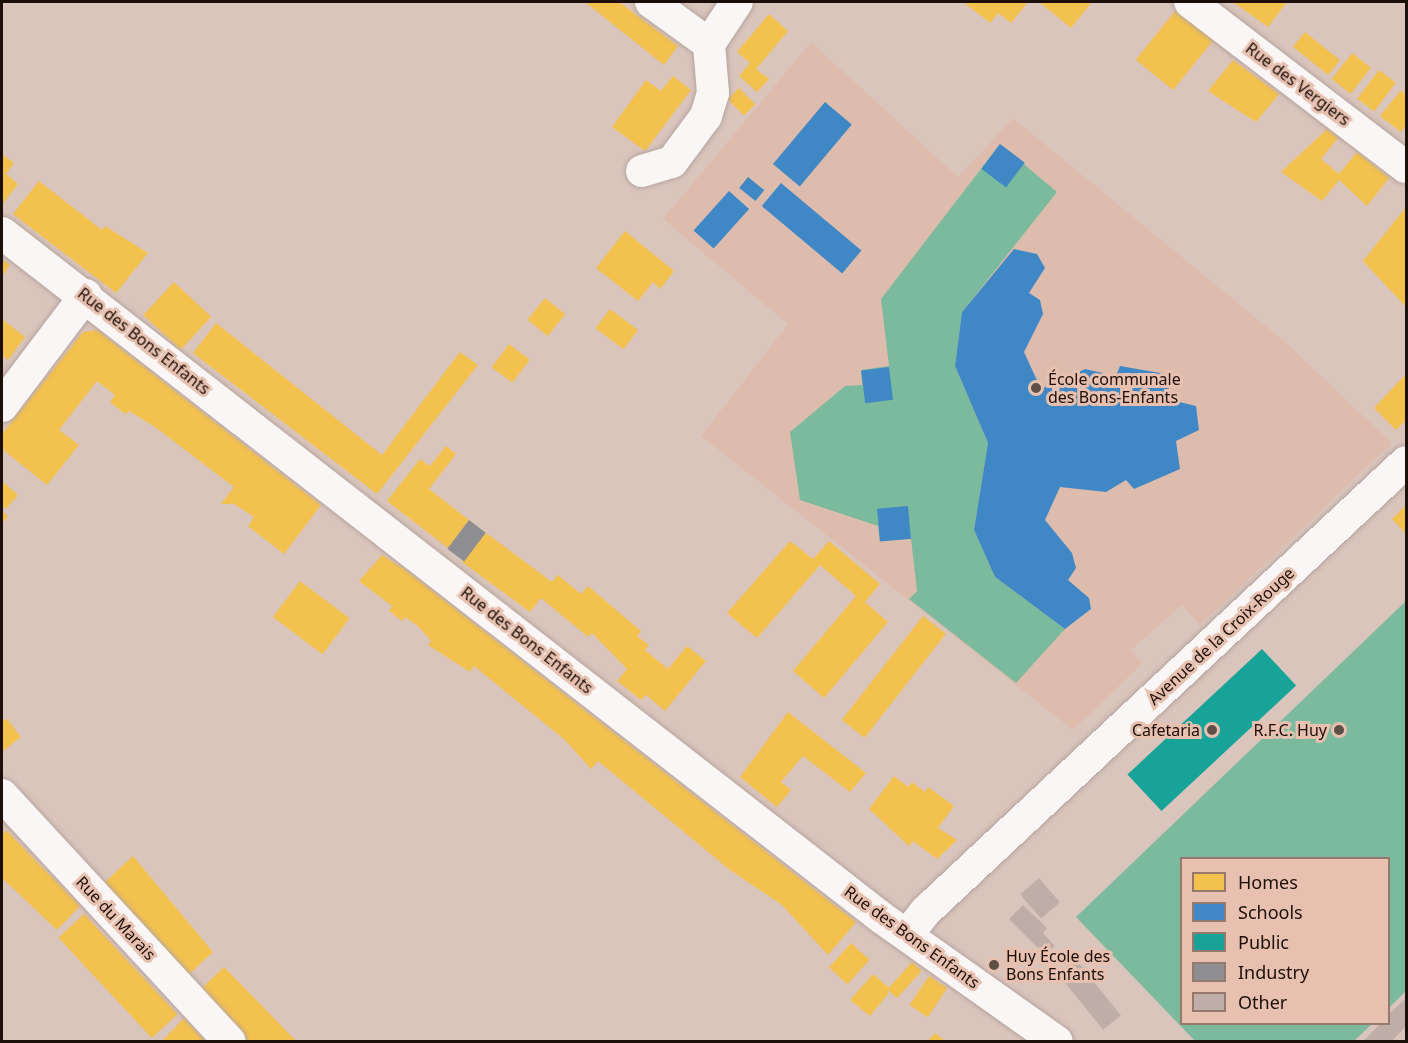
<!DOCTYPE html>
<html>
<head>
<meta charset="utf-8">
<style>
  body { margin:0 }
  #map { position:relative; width:1408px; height:1043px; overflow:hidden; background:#dac5bd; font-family:"Noto Sans",sans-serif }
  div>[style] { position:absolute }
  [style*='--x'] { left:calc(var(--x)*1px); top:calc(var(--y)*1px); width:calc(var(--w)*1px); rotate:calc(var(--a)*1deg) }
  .built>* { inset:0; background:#debcad }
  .green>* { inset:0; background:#7cba9d }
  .homes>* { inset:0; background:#f2c14e; transform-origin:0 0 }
  .schools>* { inset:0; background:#3f88c5; transform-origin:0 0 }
  .public>* { inset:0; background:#17a398; transform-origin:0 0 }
  .industry>* { inset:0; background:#8d8d92; transform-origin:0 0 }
  .building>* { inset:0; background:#bfaea8; transform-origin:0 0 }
  .roads { filter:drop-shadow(0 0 2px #b5a59e) drop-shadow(0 0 2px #b5a59e) }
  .minor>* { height:32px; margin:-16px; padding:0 16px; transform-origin:16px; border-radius:16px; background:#f9f6f5 }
  .dots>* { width:16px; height:16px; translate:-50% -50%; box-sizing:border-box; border:3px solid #e7c0b0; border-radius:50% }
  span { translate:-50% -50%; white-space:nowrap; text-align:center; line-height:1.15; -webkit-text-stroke:6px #e7c0b0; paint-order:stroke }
  .street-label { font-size:16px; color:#1c0f09 }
  .poi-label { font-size:16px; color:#1c0f09 }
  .left { translate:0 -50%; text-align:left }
  .right { translate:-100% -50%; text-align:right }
  .frame { position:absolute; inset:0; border:3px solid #1c0f09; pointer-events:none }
  .legend { position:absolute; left:1180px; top:857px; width:210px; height:168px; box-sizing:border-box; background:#e7c0b0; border:2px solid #96796d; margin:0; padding:8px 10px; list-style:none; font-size:18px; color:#1c0f09 }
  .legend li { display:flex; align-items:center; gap:12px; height:30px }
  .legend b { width:30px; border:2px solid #96796d }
</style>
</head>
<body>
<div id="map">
  <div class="built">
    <div style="clip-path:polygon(811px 42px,958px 177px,1013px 118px,1284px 341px,1392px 443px,1200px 625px,1182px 605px,1131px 650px,1142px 664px,1073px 730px,701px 436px,788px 324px,663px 219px)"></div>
  </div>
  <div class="green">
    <div style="clip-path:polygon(1000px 144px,1057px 192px,962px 312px,955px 366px,988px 443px,974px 530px,995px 577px,1065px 629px,1016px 683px,909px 599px,917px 591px,911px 539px,880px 541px,878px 526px,800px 500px,790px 432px,845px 386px,862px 385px,861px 370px,889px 366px,881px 299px)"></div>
    <div style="clip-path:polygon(1406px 601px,1406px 991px,1389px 1008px,1388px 858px,1182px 858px,1182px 1024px,1372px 1024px,1354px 1041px,1195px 1041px,1076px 917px)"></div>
  </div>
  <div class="homes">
    <div style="clip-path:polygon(585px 2px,619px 2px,678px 46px,664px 65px)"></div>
    <div style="clip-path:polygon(963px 2px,1028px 2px,1011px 23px,998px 13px,990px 23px)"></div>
    <div style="clip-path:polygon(1039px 2px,1092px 2px,1071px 28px)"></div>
    <div style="clip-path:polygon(1233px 2px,1287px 2px,1268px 27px)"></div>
    <div style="left:1176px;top:10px;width:48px;height:64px;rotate:39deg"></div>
    <div style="clip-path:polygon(769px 14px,788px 31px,756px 69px,769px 79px,757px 92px,739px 76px,750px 63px,737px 52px)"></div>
    <div style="left:1305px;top:32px;width:45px;height:19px;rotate:39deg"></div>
    <div style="left:1352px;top:53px;width:24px;height:33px;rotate:38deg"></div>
    <div style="clip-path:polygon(1233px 60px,1279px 94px,1256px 122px,1208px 91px)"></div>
    <div style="left:1379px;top:70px;width:21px;height:36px;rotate:37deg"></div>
    <div style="clip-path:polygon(673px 76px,691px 90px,645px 151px,612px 127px,646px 80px,661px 91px)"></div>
    <div style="left:739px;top:88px;width:23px;height:16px;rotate:45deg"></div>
    <div style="clip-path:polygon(1401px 90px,1406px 95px,1406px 125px,1401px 132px,1380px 116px)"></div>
    <div style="clip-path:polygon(1327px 129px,1338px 138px,1321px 159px,1339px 174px,1357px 152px,1389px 178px,1367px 206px,1339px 180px,1322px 201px,1281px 172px)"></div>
    <div style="clip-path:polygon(2px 154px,14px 163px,6px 174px,18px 184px,2px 205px)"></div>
    <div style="clip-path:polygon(39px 181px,102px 230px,105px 226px,148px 253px,116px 293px,13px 214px)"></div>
    <div style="clip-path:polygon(1406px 207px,1406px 307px,1363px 261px)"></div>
    <div style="clip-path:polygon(625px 231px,674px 271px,660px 289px,653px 282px,638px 301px,596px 268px)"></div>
    <div style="clip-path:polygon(2px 259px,10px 265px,2px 277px)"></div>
    <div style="left:174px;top:282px;width:51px;height:45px;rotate:43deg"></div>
    <div style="left:545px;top:298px;width:26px;height:28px;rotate:39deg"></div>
    <div style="left:610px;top:309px;width:35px;height:24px;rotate:37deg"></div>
    <div style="clip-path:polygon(2px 319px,25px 337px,8px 360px,2px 355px)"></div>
    <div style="clip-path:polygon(216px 323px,382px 455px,460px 352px,478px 365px,377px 494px,193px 353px)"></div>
    <div style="clip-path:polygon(97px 330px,321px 505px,284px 554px,248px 526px,254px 517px,234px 504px,221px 504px,234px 487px,155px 427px,129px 411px,125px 414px,110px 402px,115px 395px,97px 381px,59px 430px,79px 445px,47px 485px,2px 449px,2px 434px,83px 332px)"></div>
    <div style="left:509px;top:344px;width:26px;height:29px;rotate:37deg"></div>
    <div style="clip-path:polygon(1406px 374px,1406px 420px,1396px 430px,1374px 408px)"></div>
    <div style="clip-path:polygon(446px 446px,456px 454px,429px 489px,469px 520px,448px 548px,387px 501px,420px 459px,430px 466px)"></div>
    <div style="clip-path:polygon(2px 481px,18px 495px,6px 509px,2px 506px)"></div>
    <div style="clip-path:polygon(1406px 505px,1406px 534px,1392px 519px)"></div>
    <div style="clip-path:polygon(2px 510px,8px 517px,2px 523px)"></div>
    <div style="clip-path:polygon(486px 533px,552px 582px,558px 575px,581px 594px,588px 586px,641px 631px,637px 636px,649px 645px,645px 650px,668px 669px,687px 646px,706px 661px,665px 711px,646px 695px,641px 700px,617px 681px,627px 669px,592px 633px,588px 637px,541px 598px,530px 612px,462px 562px)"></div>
    <div style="clip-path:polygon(790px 541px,813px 559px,829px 541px,880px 584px,865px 602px,888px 622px,824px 698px,793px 671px,856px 596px,820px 565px,757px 638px,727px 613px)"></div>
    <div style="clip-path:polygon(382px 555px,407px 571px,856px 922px,828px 955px,782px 905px,730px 870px,598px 761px,591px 769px,565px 740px,474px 666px,470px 672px,428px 645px,431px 641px,418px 626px,405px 617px,402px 621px,389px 611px,392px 606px,359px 581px)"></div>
    <div style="left:300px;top:581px;width:62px;height:45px;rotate:37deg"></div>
    <div style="left:923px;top:616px;width:29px;height:132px;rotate:38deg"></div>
    <div style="clip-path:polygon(788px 712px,866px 773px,850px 792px,803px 756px,781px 782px,791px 790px,777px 807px,740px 777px)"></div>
    <div style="clip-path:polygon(7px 719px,21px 737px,2px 752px,2px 720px)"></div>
    <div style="clip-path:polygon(894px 776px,908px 787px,912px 782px,925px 792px,928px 787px,954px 806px,938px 828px,957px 840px,937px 859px,913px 841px,909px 846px,869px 809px)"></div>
    <div style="clip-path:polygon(6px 830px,80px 906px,57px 930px,2px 878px,2px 836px)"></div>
    <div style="clip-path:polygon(133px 856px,213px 952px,186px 977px,101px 886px)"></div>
    <div style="left:84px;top:914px;width:137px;height:35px;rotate:47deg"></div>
    <div style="left:851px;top:943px;width:25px;height:33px;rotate:42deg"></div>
    <div style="left:912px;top:962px;width:13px;height:37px;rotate:42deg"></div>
    <div style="clip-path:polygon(224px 967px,272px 1016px,296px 1041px,246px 1041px,199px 991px)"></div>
    <div style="clip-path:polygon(873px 974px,888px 987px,888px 994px,870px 1016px,850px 1000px)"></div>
    <div style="left:929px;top:976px;width:22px;height:35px;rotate:34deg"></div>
    <div style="clip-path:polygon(184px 1018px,205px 1041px,162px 1041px)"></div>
    <div style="clip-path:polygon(935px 1033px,945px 1041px,928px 1041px)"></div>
  </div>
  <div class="schools">
    <div style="left:825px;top:102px;width:35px;height:81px;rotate:40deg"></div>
    <div style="left:1000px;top:144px;width:31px;height:31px;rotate:37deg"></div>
    <div style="left:748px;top:177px;width:21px;height:14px;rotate:39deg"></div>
    <div style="left:781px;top:183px;width:105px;height:30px;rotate:40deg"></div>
    <div style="left:729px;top:191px;width:27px;height:53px;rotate:42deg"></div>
    <div style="clip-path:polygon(1014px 249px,1037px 254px,1045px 268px,1029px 293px,1040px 300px,1043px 314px,1024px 352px,1041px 389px,1085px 369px,1116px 376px,1120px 366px,1166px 374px,1171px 400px,1196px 406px,1199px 430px,1176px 441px,1180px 469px,1134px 489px,1126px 480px,1106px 492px,1060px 487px,1045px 520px,1072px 553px,1076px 568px,1068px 580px,1089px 598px,1091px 609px,1065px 629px,995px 577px,974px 530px,988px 443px,955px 366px,962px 312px)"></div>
    <div style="left:889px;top:367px;width:33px;height:28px;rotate:83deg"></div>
    <div style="left:908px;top:506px;width:33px;height:31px;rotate:85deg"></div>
  </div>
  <div class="public">
    <div style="left:1262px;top:649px;width:50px;height:184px;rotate:47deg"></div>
  </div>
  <div class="industry">
    <div style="left:469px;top:520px;width:21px;height:36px;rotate:37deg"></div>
  </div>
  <div class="building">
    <div style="left:1039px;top:878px;width:32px;height:25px;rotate:49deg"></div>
    <div style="clip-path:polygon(1023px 905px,1047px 928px,1043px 933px,1055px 946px,1045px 955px,1009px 919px)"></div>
    <div style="left:1077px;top:961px;width:70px;height:23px;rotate:51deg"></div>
    <div style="clip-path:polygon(1406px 998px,1406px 1026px,1391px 1042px,1362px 1042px,1380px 1024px,1388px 1024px,1388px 1015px)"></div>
  </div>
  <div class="roads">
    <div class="minor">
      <div style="--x:651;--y:2;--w:72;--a:35.9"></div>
      <div style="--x:1190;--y:2;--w:272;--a:37.4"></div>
      <div style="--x:642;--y:171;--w:31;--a:-17"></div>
      <div style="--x:672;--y:162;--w:57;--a:-53.5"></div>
      <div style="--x:706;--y:116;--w:24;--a:-73"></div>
      <div style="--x:713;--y:93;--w:49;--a:-94.7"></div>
      <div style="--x:709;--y:44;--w:50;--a:-56.3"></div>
      <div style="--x:2;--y:233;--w:1115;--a:37.9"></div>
      <div style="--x:882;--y:918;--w:214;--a:35.3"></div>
      <div style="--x:2;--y:406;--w:139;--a:-52.9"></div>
      <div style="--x:2;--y:795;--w:336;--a:47.3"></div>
      <div style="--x:907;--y:935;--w:31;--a:-52"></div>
      <div style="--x:926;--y:911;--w:657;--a:-43.09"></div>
    </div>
  </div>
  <div class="dots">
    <div style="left:1036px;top:388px;background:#5e4f48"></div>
    <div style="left:1212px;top:730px;background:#5e4f48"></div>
    <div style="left:1339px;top:730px;background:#5e4f48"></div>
    <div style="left:994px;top:965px;background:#5e4f48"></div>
  </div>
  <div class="street-label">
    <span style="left:1298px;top:84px;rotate:37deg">Rue des Vergiers</span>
    <span style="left:144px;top:341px;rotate:38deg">Rue des Bons Enfants</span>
    <span style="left:1221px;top:636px;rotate:-43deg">Avenue de la Croix-Rouge</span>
    <span style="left:527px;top:640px;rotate:38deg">Rue des Bons Enfants</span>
    <span style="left:116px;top:918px;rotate:47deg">Rue du Marais</span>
    <span style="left:912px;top:937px;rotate:36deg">Rue des Bons Enfants</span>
  </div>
  <div class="poi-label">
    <span class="left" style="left:1048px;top:388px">École communale<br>des Bons-Enfants</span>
    <span class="right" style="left:1200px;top:730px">Cafetaria</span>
    <span class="right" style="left:1327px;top:730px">R.F.C. Huy</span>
    <span class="left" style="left:1006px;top:965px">Huy École des<br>Bons Enfants</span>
  </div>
  <div class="frame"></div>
  <ul class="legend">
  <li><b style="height:16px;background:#f2c14e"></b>Homes</li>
  <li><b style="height:16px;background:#3f88c5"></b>Schools</li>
  <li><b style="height:16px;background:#17a398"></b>Public</li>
  <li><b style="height:16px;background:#8d8d92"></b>Industry</li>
  <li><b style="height:16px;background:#bfaea8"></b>Other</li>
  </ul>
</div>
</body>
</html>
